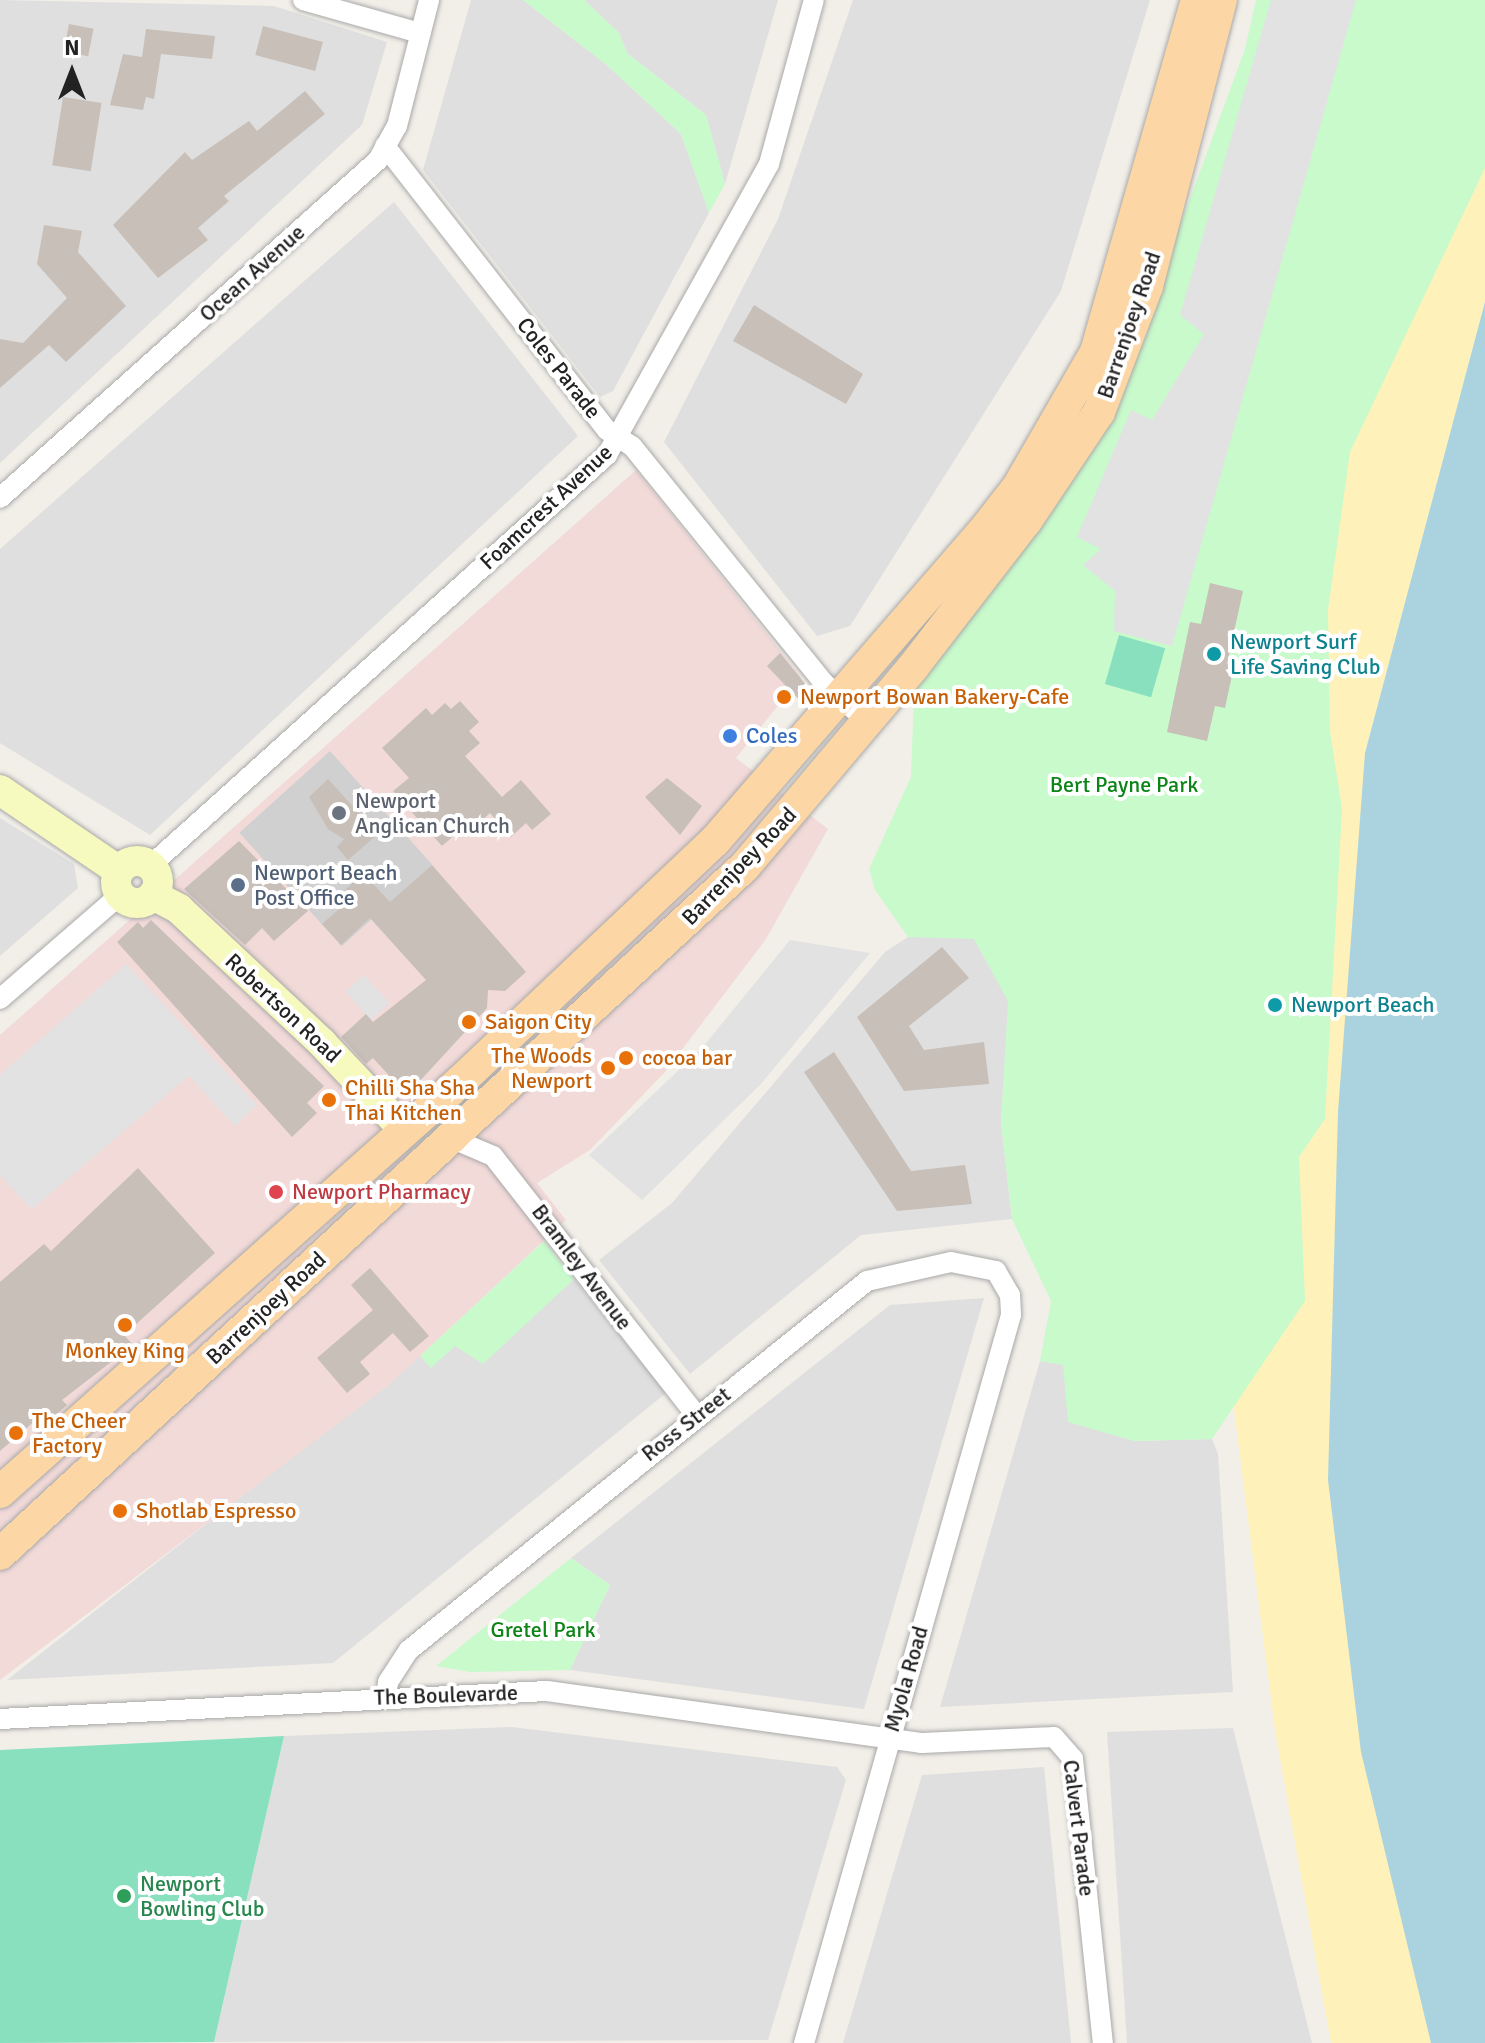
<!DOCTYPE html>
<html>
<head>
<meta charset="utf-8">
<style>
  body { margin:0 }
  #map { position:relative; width:1485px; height:2043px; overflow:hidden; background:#f2efe9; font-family:Signika,sans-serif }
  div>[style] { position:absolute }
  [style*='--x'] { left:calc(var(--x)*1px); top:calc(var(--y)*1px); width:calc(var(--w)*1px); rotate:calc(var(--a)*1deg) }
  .residential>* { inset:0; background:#e0dfdf }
  .commercial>* { inset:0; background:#f2dad9 }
  .religious>* { inset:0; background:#d0d0d0; transform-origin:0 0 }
  .sand>* { inset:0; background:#fff1ba }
  .park>* { inset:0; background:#c8facc }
  .pitch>* { inset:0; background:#88e0be; transform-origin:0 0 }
  .parking>* { inset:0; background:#e2e2e2; transform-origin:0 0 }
  .water>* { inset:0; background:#aad3df }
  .building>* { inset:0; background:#c7bfb8; transform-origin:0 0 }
  .roads { filter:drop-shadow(0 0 2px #a9a9a9) drop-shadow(0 0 2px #a9a9a9) }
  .street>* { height:20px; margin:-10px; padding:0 10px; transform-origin:10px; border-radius:10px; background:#fff }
  .secondary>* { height:30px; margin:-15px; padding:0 15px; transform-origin:15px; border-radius:15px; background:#f7fabf }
  .secondary>.ring { margin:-15px; padding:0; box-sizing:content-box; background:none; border:30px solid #f7fabf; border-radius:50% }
  .primary>* { height:32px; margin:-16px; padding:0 16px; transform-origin:16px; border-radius:16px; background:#fcd6a4 }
  .dots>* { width:22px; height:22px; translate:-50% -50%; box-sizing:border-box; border:4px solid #fff; border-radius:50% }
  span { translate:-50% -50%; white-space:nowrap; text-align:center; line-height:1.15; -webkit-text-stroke:8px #fff; paint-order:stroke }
  .street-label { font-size:22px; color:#222 }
  .culture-label { font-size:22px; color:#0d838f }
  .left { translate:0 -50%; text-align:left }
  .food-label { font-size:22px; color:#c56008 }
  .right { translate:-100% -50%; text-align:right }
  .shop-label { font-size:22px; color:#366cbe }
  .park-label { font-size:22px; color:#0c8416 }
  .worship-label { font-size:22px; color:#5b616d }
  .service-label { font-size:22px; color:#4e5e75 }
  .health-label { font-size:22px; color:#be3a42 }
  .leisure-label { font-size:22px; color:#27864d }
  .north { position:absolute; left:32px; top:32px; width:80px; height:80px; -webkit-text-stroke:6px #fff; paint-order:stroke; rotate:0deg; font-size:22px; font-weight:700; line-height:32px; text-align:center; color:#222 }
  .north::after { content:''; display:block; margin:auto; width:28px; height:36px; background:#222; clip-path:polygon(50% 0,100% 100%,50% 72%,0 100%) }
</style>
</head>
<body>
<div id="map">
  <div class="residential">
    <div style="clip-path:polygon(0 0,274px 6px,387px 42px,362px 125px,0 463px)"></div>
    <div style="clip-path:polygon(471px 0,523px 0,608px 66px,681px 134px,709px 213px,613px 391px,600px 397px,423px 170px)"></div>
    <div style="clip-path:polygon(584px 0,778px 0,725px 184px,706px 115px,627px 53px,619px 33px)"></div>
    <div style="clip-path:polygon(853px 0,1150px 0,1061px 291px,850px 626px,817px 636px,664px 442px,778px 219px)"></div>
    <div style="clip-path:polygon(394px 202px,578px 436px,150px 835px,0 743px,0 549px)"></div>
    <div style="clip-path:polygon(0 818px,74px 864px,78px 888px,0 956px)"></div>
    <div style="clip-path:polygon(944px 936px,974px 939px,1009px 1001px,1001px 1123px,1012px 1219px,861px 1235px,690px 1374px,599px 1260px,672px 1203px,885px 952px,908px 937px)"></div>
    <div style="clip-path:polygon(574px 1279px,666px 1393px,333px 1663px,7px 1680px,420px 1356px,431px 1367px,455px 1345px,535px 1312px)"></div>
    <div style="clip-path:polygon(984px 1298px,864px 1709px,570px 1670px,610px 1585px,571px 1558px,890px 1305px)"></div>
    <div style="clip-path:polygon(1040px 1361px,1063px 1364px,1134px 1441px,1212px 1439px,1218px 1454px,1233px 1692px,940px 1707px)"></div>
    <div style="clip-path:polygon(512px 1727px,837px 1767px,846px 1780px,768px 2040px,214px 2042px,284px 1736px)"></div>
    <div style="clip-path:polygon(1233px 1728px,1312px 2043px,1127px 2043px,1107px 1732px)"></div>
    <div style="clip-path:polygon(1044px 1767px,1071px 2043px,843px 2043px,922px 1775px)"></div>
  </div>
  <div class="commercial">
    <div style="clip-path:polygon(636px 470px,801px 677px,736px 758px,828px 829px,766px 939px,665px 1072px,590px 1150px,537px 1183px,566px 1220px,390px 1384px,0 1680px,0 1035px)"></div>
  </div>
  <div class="religious">
    <div style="left:330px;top:751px;width:153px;height:122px;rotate:48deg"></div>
  </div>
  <div class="sand">
    <div style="clip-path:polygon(1485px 0,1485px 302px,1365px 753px,1412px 1948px,1431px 2043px,1331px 2043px,1275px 1730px,1226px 1347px,1316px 395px)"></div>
  </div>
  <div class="park">
    <div style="clip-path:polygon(523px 0,584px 0,619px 33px,627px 53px,706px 115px,725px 184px,709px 213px,681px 134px,608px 66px)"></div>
    <div style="clip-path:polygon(1256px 0,1485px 0,1485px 168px,1350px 452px,1328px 610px,1330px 731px,1342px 809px,1325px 1119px,1299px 1157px,1305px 1301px,1212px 1439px,1134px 1441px,1068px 1422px,1063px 1365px,1040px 1361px,1051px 1301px,1012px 1219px,1001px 1123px,1008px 1001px,974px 939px,908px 937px,875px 890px,869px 869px,911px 777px,914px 693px,1117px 397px,1245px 49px)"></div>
    <div style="clip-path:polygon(544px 1241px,574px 1279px,483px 1364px,455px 1346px,431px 1368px,420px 1356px)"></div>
    <div style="clip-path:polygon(571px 1558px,610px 1585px,570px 1670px,470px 1672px,436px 1666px)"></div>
  </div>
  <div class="pitch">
    <div style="left:1119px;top:635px;width:48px;height:51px;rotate:16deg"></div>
    <div style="clip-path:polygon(284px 1736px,214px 2042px,0 2043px,0 1750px)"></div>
  </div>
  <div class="parking">
    <div style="clip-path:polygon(1271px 0,1356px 0,1172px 646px,1114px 631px,1115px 591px,1083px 565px,1101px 549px,1077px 537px,1131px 410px,1152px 420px,1204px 334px,1180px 315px)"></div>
    <div style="clip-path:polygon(790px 940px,870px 953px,760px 1085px,642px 1200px,589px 1155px,702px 1048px)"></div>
    <div style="clip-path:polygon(126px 964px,257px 1105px,235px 1126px,189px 1076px,32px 1209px,0 1176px,0 1075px)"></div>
    <div style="left:364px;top:975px;width:38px;height:25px;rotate:48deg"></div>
  </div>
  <div class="water">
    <div style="clip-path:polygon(1485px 302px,1485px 2043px,1431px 2043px,1361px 1752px,1328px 1480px,1338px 1112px,1365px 753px)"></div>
  </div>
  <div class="building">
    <div style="left:69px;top:24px;width:25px;height:28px;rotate:11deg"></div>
    <div style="left:263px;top:26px;width:62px;height:30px;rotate:15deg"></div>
    <div style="clip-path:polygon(146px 29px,215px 36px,212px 59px,161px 54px,154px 99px,146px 97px,143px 110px,110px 105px,123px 54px,142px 57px)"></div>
    <div style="clip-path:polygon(305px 91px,325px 114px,224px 196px,229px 201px,198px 228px,208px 240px,158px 278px,113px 225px,185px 152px,192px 160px,249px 121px,257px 131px)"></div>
    <div style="left:63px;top:97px;width:39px;height:69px;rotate:9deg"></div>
    <div style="clip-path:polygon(44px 225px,82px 231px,78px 252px,126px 306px,66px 362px,49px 345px,0 388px,0 339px,23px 343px,67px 298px,37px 264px)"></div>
    <div style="clip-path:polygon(754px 305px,863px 374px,846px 404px,733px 341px)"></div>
    <div style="clip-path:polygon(1210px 583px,1243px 591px,1227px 664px,1234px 666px,1225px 708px,1215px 706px,1207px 741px,1167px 732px,1190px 622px,1201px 624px)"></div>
    <div style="clip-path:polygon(780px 653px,815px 696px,806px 707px,767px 666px)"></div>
    <div style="clip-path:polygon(460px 701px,479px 722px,469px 731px,480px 743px,465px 756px,502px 797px,521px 780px,551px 814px,532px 830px,526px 823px,511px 837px,490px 813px,479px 823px,472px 820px,442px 846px,393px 791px,409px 778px,382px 748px,426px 708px,432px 715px,445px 703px,451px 709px)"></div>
    <div style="clip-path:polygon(667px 778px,702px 806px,680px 835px,645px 797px)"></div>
    <div style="clip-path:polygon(328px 779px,378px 834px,348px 860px,337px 847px,344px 839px,328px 829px,309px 797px)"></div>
    <div style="clip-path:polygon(239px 841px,308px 911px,274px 941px,262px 928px,245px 945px,184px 889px)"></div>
    <div style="clip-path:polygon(432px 865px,526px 972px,505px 991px,488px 990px,487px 1008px,407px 1095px,373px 1058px,366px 1064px,341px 1037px,366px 1014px,373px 1022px,426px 980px,370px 918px,341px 945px,322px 924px,348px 901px,342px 893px,363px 873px,390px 902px)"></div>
    <div style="clip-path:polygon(151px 920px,324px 1086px,307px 1103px,317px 1113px,292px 1137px,117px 942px,138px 922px,143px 928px)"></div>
    <div style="clip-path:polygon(942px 947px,969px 978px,909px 1026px,924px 1050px,984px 1042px,989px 1084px,904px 1091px,857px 1017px)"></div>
    <div style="clip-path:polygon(834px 1052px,911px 1171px,965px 1165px,972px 1204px,897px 1211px,804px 1072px)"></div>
    <div style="clip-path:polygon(138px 1168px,215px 1253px,124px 1335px,133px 1345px,62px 1400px,67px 1405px,43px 1426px,37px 1419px,0 1451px,0 1282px,44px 1244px,51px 1251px)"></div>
    <div style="clip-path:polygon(370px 1268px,429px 1336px,410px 1352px,393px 1333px,360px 1362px,370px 1374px,347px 1393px,317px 1358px,373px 1310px,351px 1285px)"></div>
  </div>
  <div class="roads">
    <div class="street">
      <div style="--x:303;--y:0;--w:122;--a:15.8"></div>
      <div style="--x:385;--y:146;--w:360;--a:52"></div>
      <div style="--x:607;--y:430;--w:30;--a:33"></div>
      <div style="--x:632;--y:446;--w:305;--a:51"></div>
      <div style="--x:824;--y:683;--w:59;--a:41.6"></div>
      <div style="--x:0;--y:498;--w:507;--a:-41.8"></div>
      <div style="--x:378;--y:160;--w:39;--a:-61"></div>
      <div style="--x:397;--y:126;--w:130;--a:-75.7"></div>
      <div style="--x:150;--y:866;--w:615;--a:-41.97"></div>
      <div style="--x:607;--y:455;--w:333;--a:-60.9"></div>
      <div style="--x:769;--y:164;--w:170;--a:-74.7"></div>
      <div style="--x:0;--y:999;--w:159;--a:-40.9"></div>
      <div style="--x:453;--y:1139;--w:43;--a:23"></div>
      <div style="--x:493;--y:1156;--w:329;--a:51.9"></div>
      <div style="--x:386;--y:1697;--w:15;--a:-82"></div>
      <div style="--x:388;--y:1682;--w:38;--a:-57"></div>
      <div style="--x:409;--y:1650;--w:588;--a:-38.86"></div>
      <div style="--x:867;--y:1281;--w:86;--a:-12.7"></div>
      <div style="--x:951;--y:1262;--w:46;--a:11.3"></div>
      <div style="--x:996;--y:1271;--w:28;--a:60"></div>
      <div style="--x:1010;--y:1295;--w:20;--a:87"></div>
      <div style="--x:1011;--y:1315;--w:757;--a:105.87"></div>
      <div style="--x:0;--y:1719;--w:548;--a:-2.93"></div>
      <div style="--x:547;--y:1691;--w:379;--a:7.9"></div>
      <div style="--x:922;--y:1743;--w:132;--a:-2.6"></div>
      <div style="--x:1054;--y:1737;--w:29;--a:49"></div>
      <div style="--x:1073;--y:1759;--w:286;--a:84"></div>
    </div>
    <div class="secondary">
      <div style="--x:0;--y:790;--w:144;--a:34.2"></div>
      <div class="ring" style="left:116px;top:861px;width:12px;height:12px"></div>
      <div style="--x:153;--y:895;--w:30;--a:28"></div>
      <div style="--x:179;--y:909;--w:196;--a:43.1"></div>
      <div style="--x:322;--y:1043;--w:121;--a:46.7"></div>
    </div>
    <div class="primary">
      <div style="--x:0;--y:1492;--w:620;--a:-41.73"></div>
      <div style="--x:463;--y:1079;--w:347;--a:-43.4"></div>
      <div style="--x:715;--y:841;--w:408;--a:-49.1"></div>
      <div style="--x:982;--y:533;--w:58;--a:-52"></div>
      <div style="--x:1018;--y:487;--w:156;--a:-60"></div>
      <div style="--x:1096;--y:352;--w:366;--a:-74"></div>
      <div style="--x:0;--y:1554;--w:1014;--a:-42.72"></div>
      <div style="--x:745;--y:866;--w:260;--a:-49.8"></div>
      <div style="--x:913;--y:667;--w:185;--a:-52.3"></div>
      <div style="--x:1026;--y:521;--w:131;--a:-56.2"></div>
      <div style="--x:1099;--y:412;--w:135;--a:-69.1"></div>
      <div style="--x:1147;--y:286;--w:295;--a:-75.5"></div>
    </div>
  </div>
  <div class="dots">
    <div style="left:1214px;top:654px;background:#0f9aa8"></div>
    <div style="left:784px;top:697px;background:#e8710a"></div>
    <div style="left:730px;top:736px;background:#3f7fe0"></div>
    <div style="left:339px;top:813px;background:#6b7280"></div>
    <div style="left:238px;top:885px;background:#5c6f8a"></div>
    <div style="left:1275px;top:1005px;background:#0f9aa8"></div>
    <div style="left:469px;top:1022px;background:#e8710a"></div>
    <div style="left:626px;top:1058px;background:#e8710a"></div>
    <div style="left:608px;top:1068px;background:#e8710a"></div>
    <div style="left:329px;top:1100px;background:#e8710a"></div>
    <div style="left:276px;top:1192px;background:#e0444e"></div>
    <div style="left:125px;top:1325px;background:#e8710a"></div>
    <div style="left:16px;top:1433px;background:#e8710a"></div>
    <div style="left:120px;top:1511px;background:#e8710a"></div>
    <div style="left:124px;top:1896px;background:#2e9e5b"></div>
  </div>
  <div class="street-label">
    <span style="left:252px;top:273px;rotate:-42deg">Ocean Avenue</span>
    <span style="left:1129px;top:325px;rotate:-71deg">Barrenjoey Road</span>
    <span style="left:559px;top:368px;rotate:52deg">Coles Parade</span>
    <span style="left:546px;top:507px;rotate:-43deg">Foamcrest Avenue</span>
    <span style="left:739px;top:866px;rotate:-46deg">Barrenjoey Road</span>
    <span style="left:283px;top:1008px;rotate:43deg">Robertson Road</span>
    <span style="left:582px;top:1267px;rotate:53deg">Bramley Avenue</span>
    <span style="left:266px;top:1308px;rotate:-43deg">Barrenjoey Road</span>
    <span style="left:686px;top:1424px;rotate:-38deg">Ross Street</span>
    <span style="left:906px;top:1679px;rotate:-74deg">Myola Road</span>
    <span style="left:446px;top:1695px;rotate:-2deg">The Boulevarde</span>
    <span style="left:1079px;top:1828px;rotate:83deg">Calvert Parade</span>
  </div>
  <div class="culture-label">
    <span class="left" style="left:1230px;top:654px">Newport Surf<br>Life Saving Club</span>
    <span class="left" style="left:1291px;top:1005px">Newport Beach</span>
  </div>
  <div class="food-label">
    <span class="left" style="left:800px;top:697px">Newport Bowan Bakery-Cafe</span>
    <span class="left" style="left:485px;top:1022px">Saigon City</span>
    <span class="right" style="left:592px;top:1068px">The Woods<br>Newport</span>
    <span class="left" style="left:642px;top:1058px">cocoa bar</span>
    <span class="left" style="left:345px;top:1100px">Chilli Sha Sha<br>Thai Kitchen</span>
    <span style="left:125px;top:1351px">Monkey King</span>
    <span class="left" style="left:32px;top:1433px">The Cheer<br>Factory</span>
    <span class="left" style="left:136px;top:1511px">Shotlab Espresso</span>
  </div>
  <div class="shop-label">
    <span class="left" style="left:746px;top:736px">Coles</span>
  </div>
  <div class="park-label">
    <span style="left:1124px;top:785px">Bert Payne Park</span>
    <span style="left:543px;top:1630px">Gretel Park</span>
  </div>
  <div class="worship-label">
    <span class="left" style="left:355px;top:813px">Newport<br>Anglican Church</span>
  </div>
  <div class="service-label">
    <span class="left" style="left:254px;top:885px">Newport Beach<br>Post Office</span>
  </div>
  <div class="health-label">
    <span class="left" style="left:292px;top:1192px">Newport Pharmacy</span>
  </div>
  <div class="leisure-label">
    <span class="left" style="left:140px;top:1896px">Newport<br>Bowling Club</span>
  </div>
  <div class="north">N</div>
</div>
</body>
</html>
